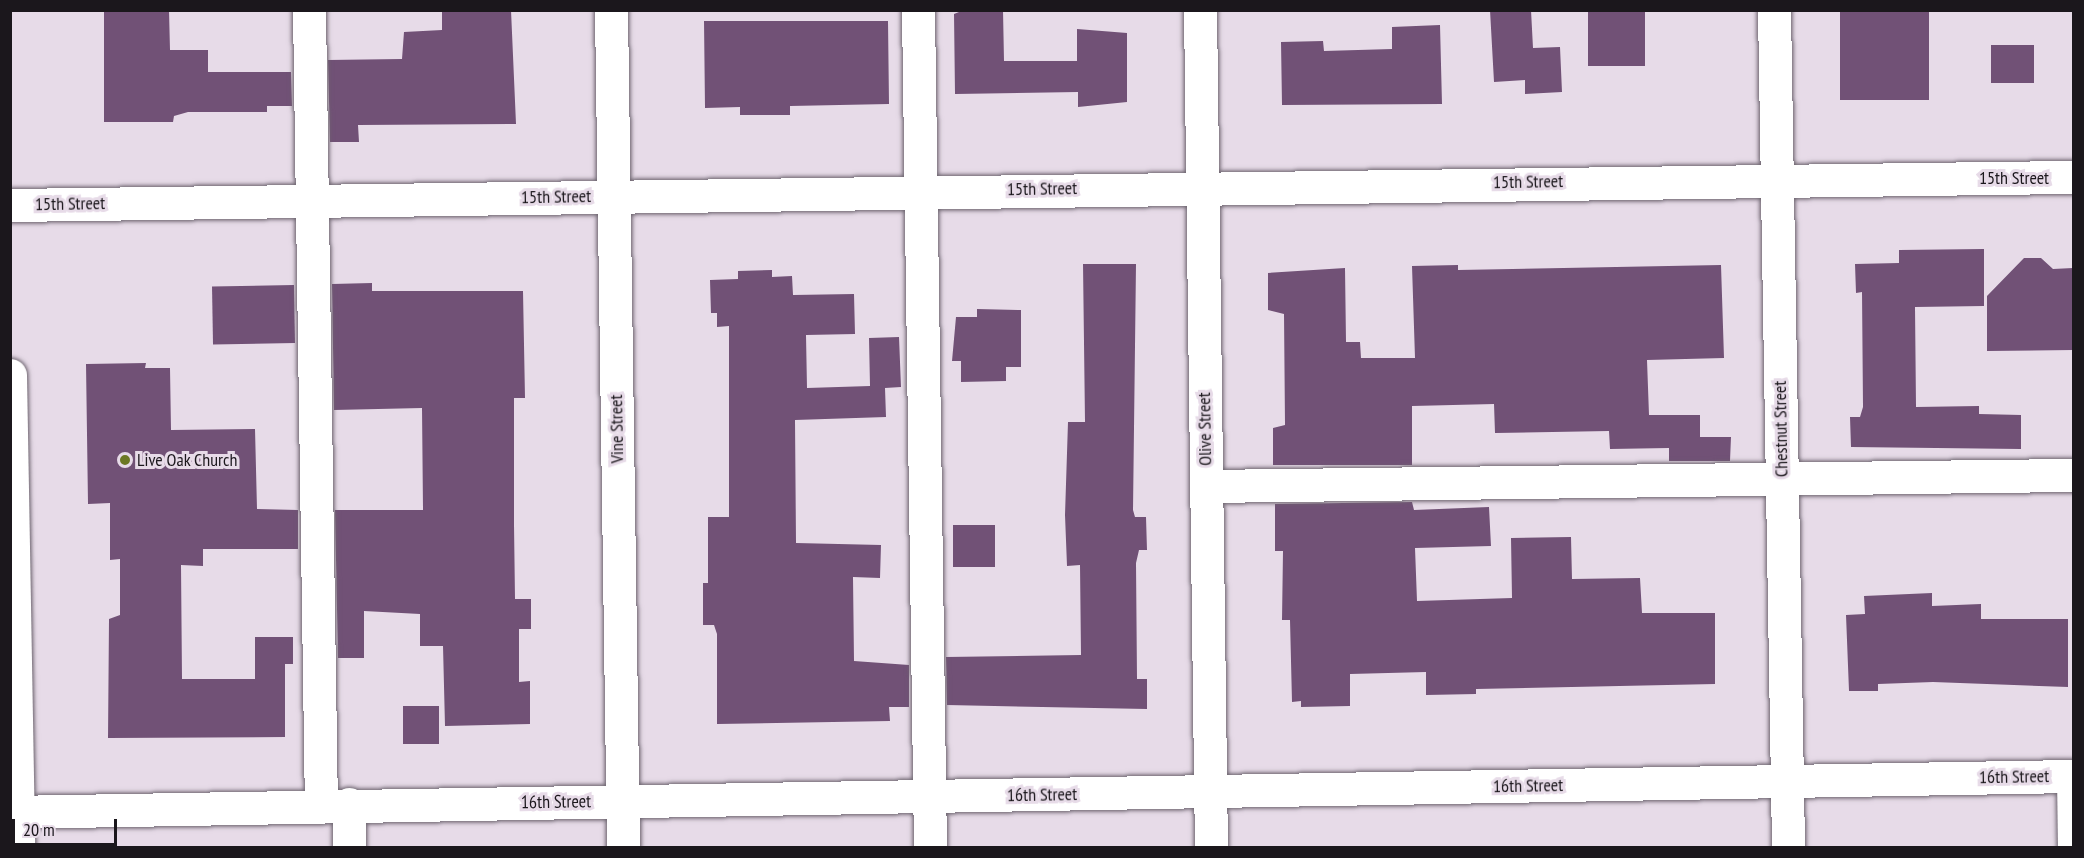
<!DOCTYPE html>
<html>
<head>
<meta charset="utf-8">
<style>
  body { margin:0 }
  #map { position:relative; width:2084px; height:858px; overflow:hidden; background:#e7dbe8; font-family:"PT Sans Narrow",sans-serif }
  div>[style] { position:absolute }
  [style*='--x'] { left:calc(var(--x)*1px); top:calc(var(--y)*1px); width:calc(var(--w)*1px); rotate:calc(var(--a)*1deg) }
  .building>* { inset:0; background:#715176; transform-origin:0 0 }
  .roads { filter:drop-shadow(0 0 2px #6e6570) drop-shadow(0 0 2px #6e6570) }
  .minor>* { height:33px; margin:-16.5px; padding:0 16.5px; transform-origin:16.5px; border-radius:16.5px; background:#fff }
  .dots>* { width:16px; height:16px; translate:-50% -50%; box-sizing:border-box; border:3px solid #e7dbe8; border-radius:50% }
  span { translate:-50% -50%; white-space:nowrap; text-align:center; line-height:1.15; -webkit-text-stroke:6px #e7dbe8; paint-order:stroke }
  .street-label { font-size:18px; color:#1b171c }
  .poi-label { font-size:18px; color:#1b171c }
  .left { translate:0 -50%; text-align:left }
  .frame { position:absolute; inset:0; border:12px solid #1b171c; pointer-events:none }
  .scale { position:absolute; left:12px; top:819px; width:105px; height:27px; box-sizing:border-box; border:3px solid #1b171c; border-top:0; padding-left:8px; font-size:18px; line-height:21px; white-space:nowrap; color:#1b171c; -webkit-text-stroke:4px #e7dbe8; paint-order:stroke }
</style>
</head>
<body>
<div id="map">
  <div class="building">
    <div style="clip-path:polygon(104px 10px,169px 10px,170px 50px,208px 50px,208px 72px,291px 72px,292px 106px,267px 106px,267px 112px,188px 112px,174px 116px,173px 122px,104px 122px)"></div>
    <div style="clip-path:polygon(442px 10px,511px 10px,516px 124px,358px 125px,359px 142px,330px 142px,328px 60px,402px 59px,404px 32px,442px 30px)"></div>
    <div style="clip-path:polygon(964px 10px,1003px 10px,1004px 61px,1077px 61px,1077px 29px,1127px 33px,1127px 102px,1078px 107px,1078px 92px,955px 94px,954px 14px)"></div>
    <div style="clip-path:polygon(1490px 10px,1531px 10px,1533px 48px,1560px 47px,1562px 92px,1525px 94px,1525px 80px,1494px 82px)"></div>
    <div style="left:1588px;top:10px;width:57px;height:56px"></div>
    <div style="left:1840px;top:10px;width:89px;height:90px"></div>
    <div style="clip-path:polygon(704px 21px,888px 21px,889px 104px,790px 106px,790px 115px,740px 115px,740px 107px,705px 108px)"></div>
    <div style="clip-path:polygon(1440px 25px,1442px 104px,1282px 105px,1281px 42px,1323px 41px,1324px 51px,1392px 49px,1392px 27px)"></div>
    <div style="left:1991px;top:45px;width:43px;height:38px"></div>
    <div style="clip-path:polygon(1984px 249px,1984px 306px,1915px 307px,1916px 407px,1979px 406px,1979px 414px,2021px 415px,2021px 449px,1851px 447px,1850px 417px,1860px 417px,1863px 407px,1862px 292px,1856px 293px,1855px 264px,1899px 263px,1899px 250px)"></div>
    <div style="clip-path:polygon(2024px 258px,2041px 258px,2053px 269px,2073px 268px,2073px 350px,1987px 351px,1987px 296px)"></div>
    <div style="clip-path:polygon(1083px 264px,1136px 264px,1133px 510px,1135px 517px,1146px 517px,1147px 550px,1139px 550px,1136px 563px,1137px 679px,1147px 679px,1147px 709px,947px 705px,946px 657px,1081px 655px,1080px 565px,1067px 566px,1065px 515px,1068px 422px,1085px 422px)"></div>
    <div style="clip-path:polygon(1458px 265px,1458px 270px,1721px 265px,1724px 358px,1647px 360px,1649px 415px,1700px 415px,1700px 437px,1731px 437px,1730px 461px,1669px 461px,1669px 448px,1610px 449px,1609px 431px,1495px 433px,1494px 404px,1412px 406px,1412px 465px,1273px 465px,1273px 428px,1285px 425px,1284px 314px,1268px 310px,1268px 273px,1345px 268px,1346px 342px,1360px 342px,1361px 358px,1415px 358px,1412px 266px)"></div>
    <div style="clip-path:polygon(772px 270px,772px 277px,792px 276px,793px 295px,854px 294px,855px 334px,806px 335px,807px 388px,870px 386px,869px 338px,899px 337px,901px 387px,885px 388px,886px 417px,795px 420px,796px 543px,881px 545px,880px 578px,853px 577px,854px 661px,909px 665px,909px 707px,889px 707px,890px 721px,717px 724px,717px 634px,714px 625px,703px 625px,703px 583px,708px 583px,708px 517px,729px 517px,729px 326px,717px 327px,717px 313px,711px 313px,710px 280px,738px 279px,738px 271px)"></div>
    <div style="clip-path:polygon(372px 283px,372px 291px,523px 291px,525px 398px,514px 398px,514px 524px,515px 599px,531px 599px,531px 629px,519px 629px,519px 682px,530px 681px,530px 724px,445px 726px,443px 646px,420px 646px,420px 614px,364px 611px,364px 658px,338px 658px,335px 510px,423px 510px,422px 408px,334px 410px,332px 284px)"></div>
    <div style="left:294px;top:285px;width:58px;height:82px;rotate:89deg"></div>
    <div style="clip-path:polygon(977px 309px,1021px 310px,1021px 367px,1006px 367px,1006px 381px,961px 382px,961px 361px,952px 361px,956px 317px,977px 317px)"></div>
    <div style="clip-path:polygon(146px 363px,145px 368px,170px 368px,171px 430px,255px 429px,257px 509px,298px 510px,298px 549px,203px 549px,203px 566px,181px 565px,182px 679px,255px 679px,255px 637px,293px 637px,293px 664px,285px 664px,285px 737px,108px 738px,109px 619px,120px 615px,120px 559px,110px 560px,110px 503px,88px 504px,86px 364px)"></div>
    <div style="clip-path:polygon(1412px 502px,1414px 510px,1489px 507px,1491px 546px,1415px 548px,1417px 601px,1512px 598px,1511px 538px,1571px 537px,1572px 579px,1640px 578px,1642px 613px,1715px 613px,1715px 684px,1476px 689px,1476px 694px,1426px 695px,1426px 672px,1350px 674px,1350px 706px,1301px 707px,1301px 701px,1292px 702px,1290px 620px,1282px 620px,1283px 551px,1275px 551px,1275px 504px)"></div>
    <div style="left:953px;top:525px;width:42px;height:42px"></div>
    <div style="clip-path:polygon(1932px 593px,1932px 606px,1981px 604px,1981px 619px,2068px 619px,2068px 687px,1933px 682px,1878px 684px,1878px 691px,1849px 691px,1846px 615px,1865px 614px,1864px 596px)"></div>
    <div style="left:403px;top:706px;width:36px;height:38px"></div>
  </div>
  <div class="roads">
    <div class="minor">
      <div style="--x:309;--y:10;--w:795;--a:89.14"></div>
      <div style="--x:611;--y:10;--w:838;--a:89.18"></div>
      <div style="--x:918;--y:10;--w:838;--a:89.18"></div>
      <div style="--x:1200;--y:10;--w:838;--a:89.25"></div>
      <div style="--x:1774;--y:10;--w:838;--a:89.04"></div>
      <div style="--x:10;--y:205;--w:2064;--a:-0.78"></div>
      <div style="--x:10;--y:375;--w:473;--a:89"></div>
      <div style="--x:1206;--y:486;--w:868;--a:-0.73"></div>
      <div style="--x:2073;--y:776;--w:70;--a:89.2"></div>
      <div style="--x:349;--y:804;--w:44;--a:90"></div>
      <div style="--x:10;--y:812;--w:2064;--a:-1"></div>
    </div>
  </div>
  <div class="dots">
    <div style="left:125px;top:460px;background:#6c7824"></div>
  </div>
  <div class="street-label">
    <span style="left:2014px;top:178px">15th Street</span>
    <span style="left:1528px;top:182px;rotate:-1deg">15th Street</span>
    <span style="left:1042px;top:189px;rotate:-1deg">15th Street</span>
    <span style="left:556px;top:197px;rotate:-1deg">15th Street</span>
    <span style="left:70px;top:204px;rotate:-1deg">15th Street</span>
    <span style="left:617px;top:429px;rotate:-91deg">Vine Street</span>
    <span style="left:1205px;top:429px;rotate:-91deg">Olive Street</span>
    <span style="left:1781px;top:429px;rotate:-91deg">Chestnut Street</span>
    <span style="left:2014px;top:777px;rotate:-1deg">16th Street</span>
    <span style="left:1528px;top:786px;rotate:-1deg">16th Street</span>
    <span style="left:1042px;top:795px;rotate:-1deg">16th Street</span>
    <span style="left:556px;top:802px;rotate:-1deg">16th Street</span>
  </div>
  <div class="poi-label">
    <span class="left" style="left:137px;top:460px">Live Oak Church</span>
  </div>
  <div class="frame"></div>
  <div class="scale">20 m</div>
</div>
</body>
</html>
